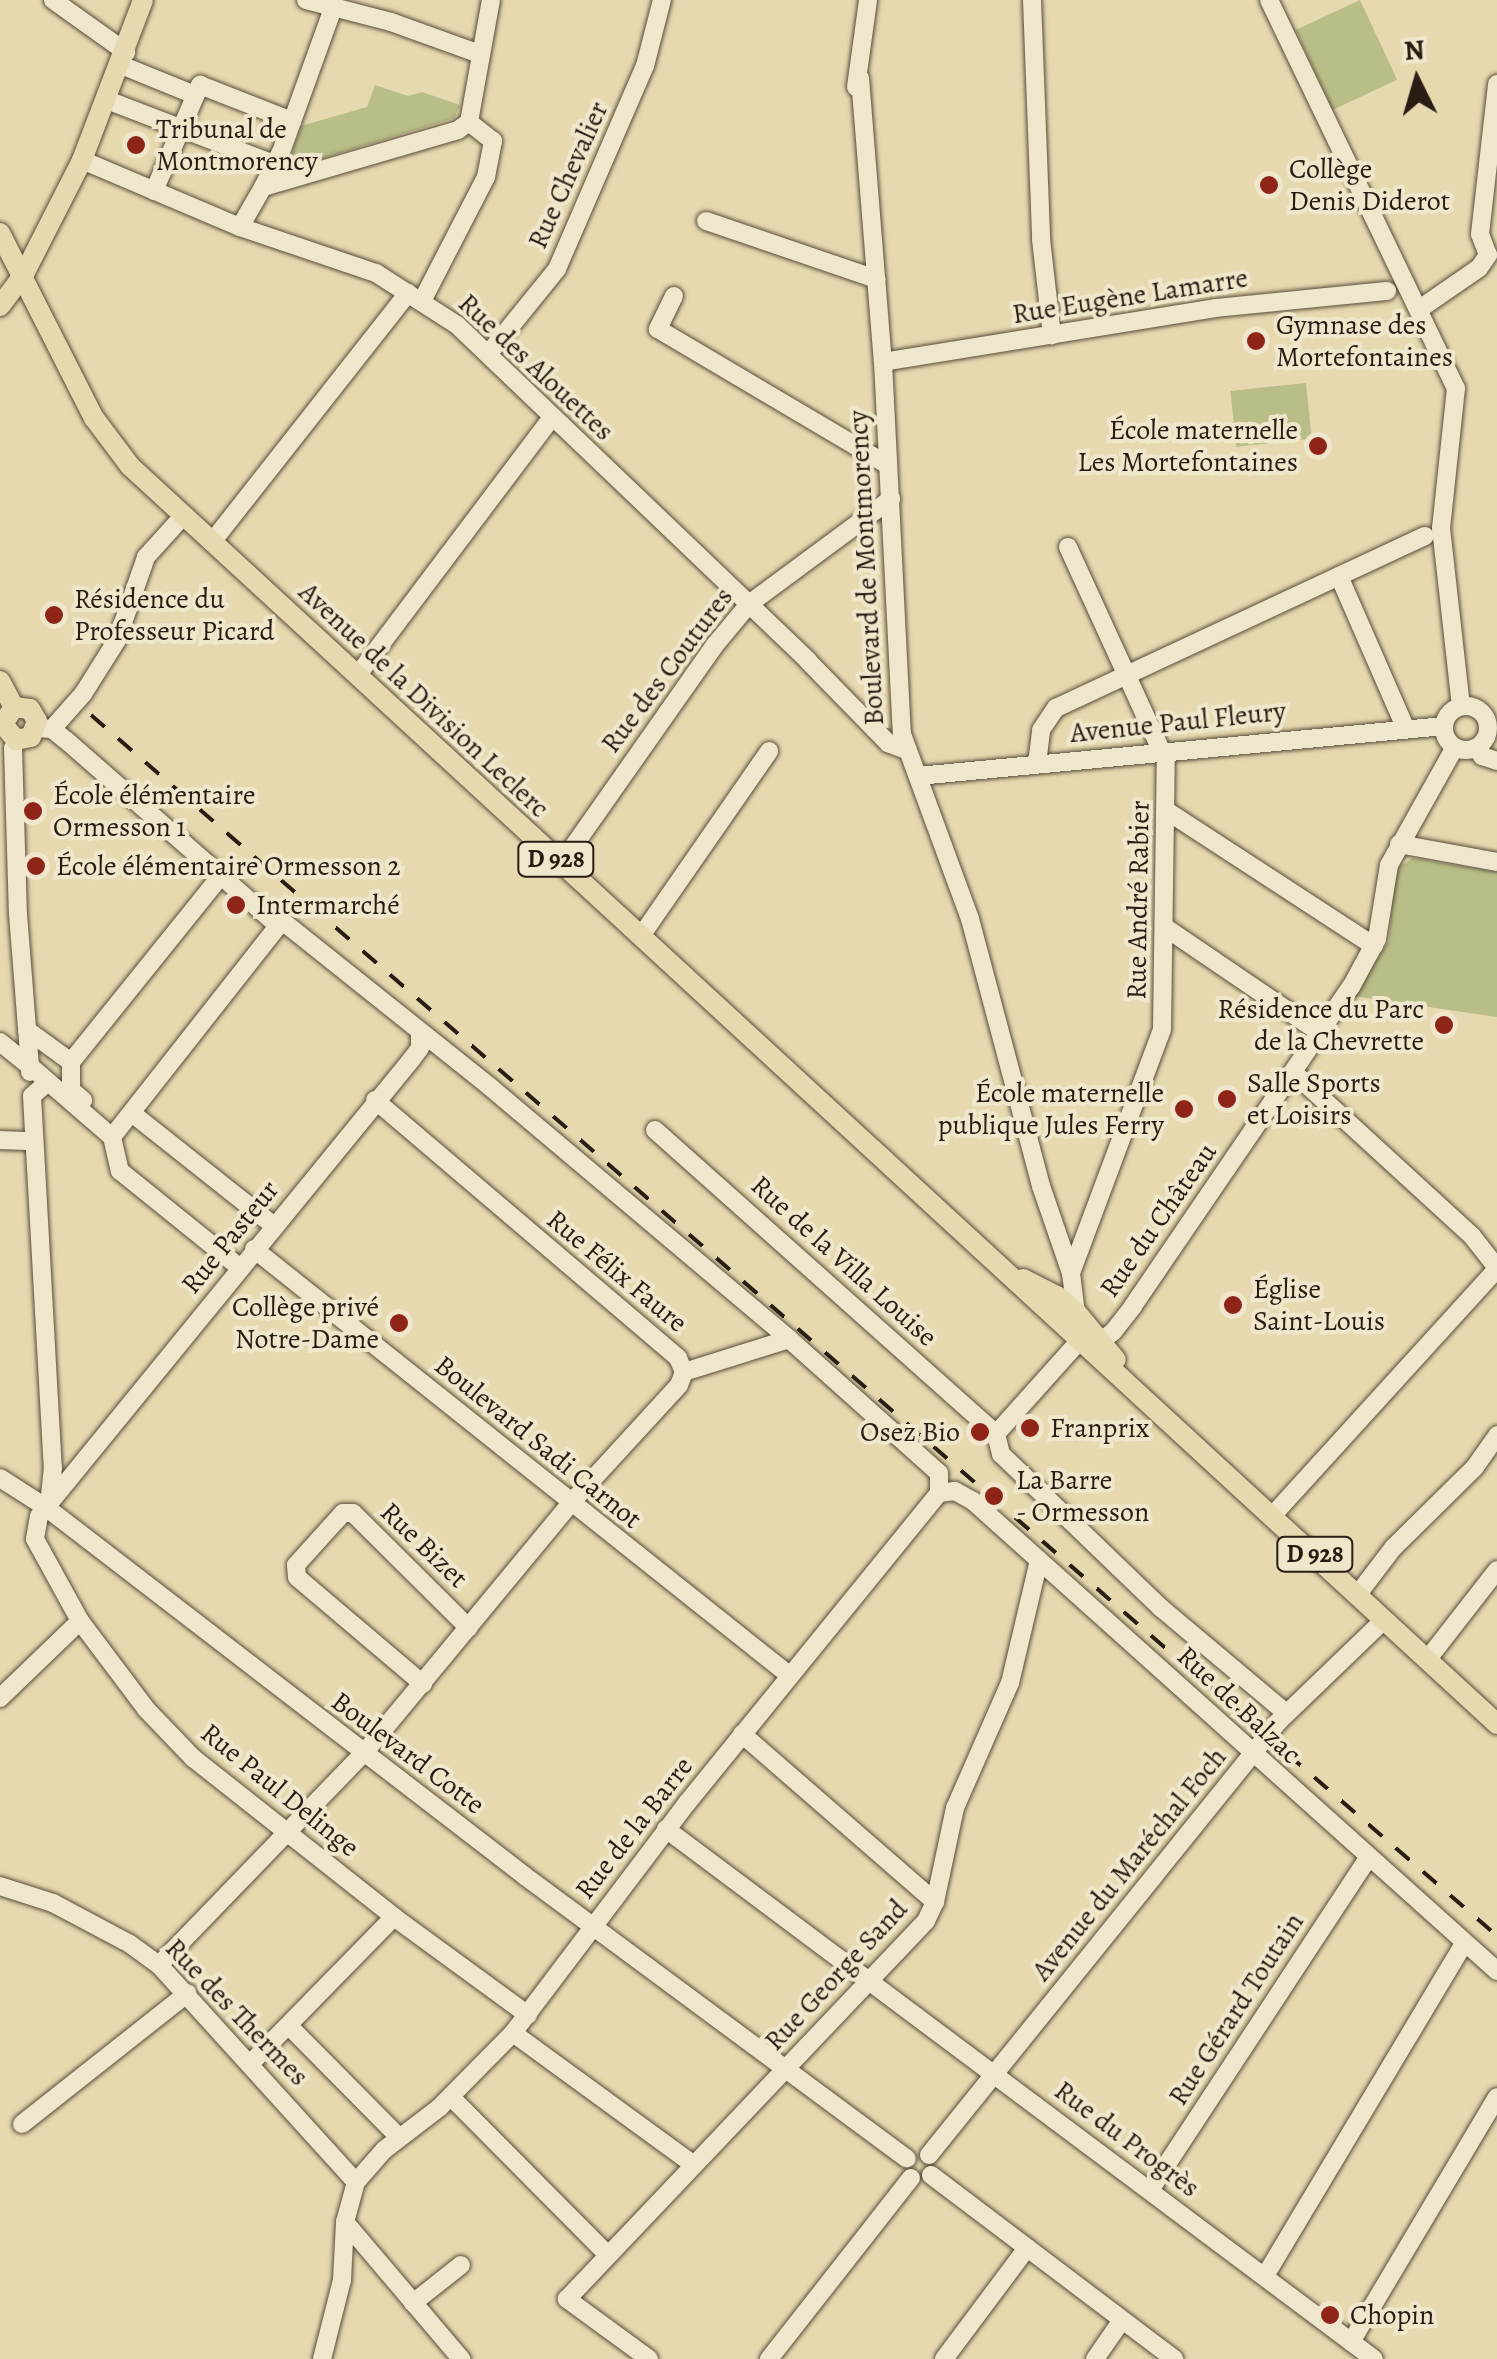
<!DOCTYPE html>
<html>
<head>
<meta charset="utf-8">
<style>
  body { margin:0 }
  #map { position:relative; width:1497px; height:2359px; overflow:hidden; background:#e6d9af; font-family:Alegreya,serif }
  div>[style] { position:absolute }
  [style*='--x'] { left:calc(var(--x)*1px); top:calc(var(--y)*1px); width:calc(var(--w)*1px); rotate:calc(var(--a)*1deg) }
  .green>* { inset:0; background:#b9be88; transform-origin:0 0 }
  .roads { filter:drop-shadow(0 0 2px #584b39) drop-shadow(0 0 2px #584b39) }
  .minor>* { height:18px; margin:-9px; padding:0 9px; transform-origin:9px; border-radius:9px; background:#efe6cb }
  .minor>.ring { margin:-9px; padding:0; box-sizing:content-box; background:none; border:18px solid #efe6cb; border-radius:50% }
  .major>* { height:20px; margin:-10px; padding:0 10px; transform-origin:10px; border-radius:10px; background:#e6d9af }
  .rail>* { height:4px; margin-top:-2px; transform-origin:0; background:repeating-linear-gradient(90deg,#291c12 0 18px,transparent 0 36px) }
  .dots>* { width:28px; height:28px; translate:-50% -50%; box-sizing:border-box; border:5px solid #efe6cb; border-radius:50% }
  span { translate:-50% -50%; white-space:nowrap; text-align:center; line-height:1.15; -webkit-text-stroke:8px #efe6cb; paint-order:stroke }
  .shield-label span { padding:2px 8px; background:#efe6cb; border:2px solid; border-radius:8px; -webkit-text-stroke-width:0 }
  .shield-label { font-size:25px; color:#291c12; font-weight:700 }
  .poi-label { font-size:28px; color:#291c12 }
  .left { translate:0 -50%; text-align:left }
  .right { translate:-100% -50%; text-align:right }
  .street-label { font-size:28px; color:#291c12 }
  .north { position:absolute; left:1367px; top:30px; width:100px; height:100px; -webkit-text-stroke:8px #efe6cb; paint-order:stroke; rotate:355deg; font-size:28px; font-weight:700; line-height:40px; text-align:center; color:#291c12 }
  .north::after { content:''; display:block; margin:auto; width:35px; height:45px; background:#291c12; clip-path:polygon(50% 0,100% 100%,50% 72%,0 100%) }
</style>
</head>
<body>
<div id="map">
  <div class="green">
    <div style="left:1360px;top:0;width:88px;height:71px;rotate:65deg"></div>
    <div style="clip-path:polygon(375px 85px,408px 96px,422px 92px,460px 105px,455px 118px,293px 167px,289px 162px,301px 126px,367px 107px)"></div>
    <div style="left:1306px;top:383px;width:56px;height:76px;rotate:84deg"></div>
    <div style="clip-path:polygon(1413px 858px,1497px 872px,1497px 1017px,1353px 996px,1389px 941px,1394px 882px,1400px 866px)"></div>
  </div>
  <div class="roads">
    <div class="minor">
      <div style="--x:53;--y:0;--w:90;--a:35.5"></div>
      <div style="--x:306;--y:0;--w:88;--a:14.5"></div>
      <div style="--x:391;--y:22;--w:95;--a:19.8"></div>
      <div style="--x:1032;--y:0;--w:239;--a:87.8"></div>
      <div style="--x:1041;--y:239;--w:97;--a:83.5"></div>
      <div style="--x:1269;--y:0;--w:431;--a:64.3"></div>
      <div style="--x:1456;--y:388;--w:141;--a:96.1"></div>
      <div style="--x:1441;--y:528;--w:179;--a:83.6"></div>
      <div style="--x:121;--y:65;--w:80;--a:22.1"></div>
      <div style="--x:860;--y:78;--w:285;--a:85.4"></div>
      <div style="--x:883;--y:362;--w:372;--a:87.1"></div>
      <div style="--x:902;--y:734;--w:197;--a:69.8"></div>
      <div style="--x:970;--y:919;--w:276;--a:75.1"></div>
      <div style="--x:1041;--y:1186;--w:92;--a:71"></div>
      <div style="--x:1071;--y:1273;--w:39;--a:83"></div>
      <div style="--x:856;--y:87;--w:88;--a:-82.1"></div>
      <div style="--x:107;--y:100;--w:179;--a:21"></div>
      <div style="--x:469;--y:122;--w:124;--a:-79.8"></div>
      <div style="--x:82;--y:160;--w:172;--a:23"></div>
      <div style="--x:240;--y:227;--w:144;--a:18.7"></div>
      <div style="--x:376;--y:273;--w:96;--a:32.7"></div>
      <div style="--x:457;--y:325;--w:486;--a:43.7"></div>
      <div style="--x:808;--y:661;--w:115;--a:45.7"></div>
      <div style="--x:888;--y:743;--w:19;--a:21"></div>
      <div style="--x:263;--y:187;--w:39;--a:-63"></div>
      <div style="--x:281;--y:152;--w:153;--a:-70.1"></div>
      <div style="--x:154;--y:191;--w:116;--a:-66.5"></div>
      <div style="--x:200;--y:85;--w:99;--a:21.4"></div>
      <div style="--x:706;--y:221;--w:180;--a:18.8"></div>
      <div style="--x:240;--y:227;--w:46;--a:-60.1"></div>
      <div style="--x:263;--y:187;--w:203;--a:-16.3"></div>
      <div style="--x:458;--y:130;--w:14;--a:-36"></div>
      <div style="--x:1488;--y:255;--w:22;--a:-111"></div>
      <div style="--x:1480;--y:234;--w:151;--a:-83.5"></div>
      <div style="--x:674;--y:296;--w:37;--a:116"></div>
      <div style="--x:658;--y:329;--w:267;--a:30.6"></div>
      <div style="--x:422;--y:301;--w:140;--a:-62.7"></div>
      <div style="--x:486;--y:177;--w:37;--a:-79"></div>
      <div style="--x:493;--y:141;--w:31;--a:-142"></div>
      <div style="--x:1421;--y:308;--w:70;--a:-34.6"></div>
      <div style="--x:1479;--y:268;--w:16;--a:-55"></div>
      <div style="--x:489;--y:353;--w:108;--a:-51"></div>
      <div style="--x:557;--y:269;--w:221;--a:-66.6"></div>
      <div style="--x:645;--y:66;--w:68;--a:-75.6"></div>
      <div style="--x:883;--y:362;--w:337;--a:-9.2"></div>
      <div style="--x:1216;--y:308;--w:172;--a:-5.7"></div>
      <div style="--x:212;--y:542;--w:317;--a:-51.8"></div>
      <div style="--x:1068;--y:547;--w:226;--a:65.4"></div>
      <div style="--x:1339;--y:576;--w:165;--a:66.4"></div>
      <div style="--x:357;--y:676;--w:324;--a:-53"></div>
      <div class="ring" style="left:1444px;top:706px;width:26px;height:26px"></div>
      <div style="--x:37;--y:728;--w:15;--a:4"></div>
      <div style="--x:52;--y:729;--w:19;--a:39"></div>
      <div style="--x:67;--y:741;--w:281;--a:41.2"></div>
      <div style="--x:52;--y:729;--w:47;--a:-48.5"></div>
      <div style="--x:83;--y:694;--w:64;--a:-57.8"></div>
      <div style="--x:117;--y:640;--w:88;--a:-70.7"></div>
      <div style="--x:146;--y:557;--w:55;--a:-47.9"></div>
      <div style="--x:1478;--y:747;--w:10;--a:66"></div>
      <div style="--x:1482;--y:756;--w:16;--a:18"></div>
      <div style="--x:13;--y:748;--w:166;--a:88.3"></div>
      <div style="--x:18;--y:914;--w:152;--a:85.5"></div>
      <div style="--x:30;--y:1066;--w:108;--a:40.9"></div>
      <div style="--x:112;--y:1137;--w:35;--a:77"></div>
      <div style="--x:120;--y:1171;--w:154;--a:38.9"></div>
      <div style="--x:1037;--y:764;--w:34;--a:-83"></div>
      <div style="--x:1041;--y:730;--w:27;--a:-56"></div>
      <div style="--x:1056;--y:708;--w:407;--a:-25"></div>
      <div style="--x:918;--y:776;--w:528;--a:-5.43"></div>
      <div style="--x:1167;--y:811;--w:247;--a:33.1"></div>
      <div style="--x:1399;--y:844;--w:100;--a:10.4"></div>
      <div style="--x:561;--y:864;--w:268;--a:-54.9"></div>
      <div style="--x:715;--y:645;--w:53;--a:-50.3"></div>
      <div style="--x:749;--y:604;--w:177;--a:-36.5"></div>
      <div style="--x:278;--y:926;--w:8;--a:-14"></div>
      <div style="--x:286;--y:924;--w:261;--a:38.6"></div>
      <div style="--x:490;--y:1087;--w:391;--a:40.1"></div>
      <div style="--x:789;--y:1339;--w:201;--a:41.8"></div>
      <div style="--x:939;--y:1473;--w:20;--a:90"></div>
      <div style="--x:1166;--y:928;--w:185;--a:34.2"></div>
      <div style="--x:641;--y:936;--w:225;--a:-55.3"></div>
      <div style="--x:27;--y:1030;--w:54;--a:36"></div>
      <div style="--x:71;--y:1062;--w:28;--a:90"></div>
      <div style="--x:71;--y:1090;--w:16;--a:40"></div>
      <div style="--x:420;--y:1034;--w:14;--a:90"></div>
      <div style="--x:420;--y:1048;--w:15;--a:127"></div>
      <div style="--x:411;--y:1060;--w:588;--a:129.21"></div>
      <div style="--x:39;--y:1516;--w:23;--a:100"></div>
      <div style="--x:35;--y:1539;--w:94;--a:61.2"></div>
      <div style="--x:80;--y:1621;--w:110;--a:53.1"></div>
      <div style="--x:146;--y:1709;--w:68;--a:46.2"></div>
      <div style="--x:193;--y:1758;--w:256;--a:38.3"></div>
      <div style="--x:394;--y:1917;--w:166;--a:36.2"></div>
      <div style="--x:0;--y:1042;--w:38;--a:39"></div>
      <div style="--x:30;--y:1066;--w:6;--a:90"></div>
      <div style="--x:71;--y:1062;--w:238;--a:-51.2"></div>
      <div style="--x:1293;--y:1072;--w:243;--a:42.5"></div>
      <div style="--x:1472;--y:1236;--w:41;--a:52"></div>
      <div style="--x:48;--y:1082;--w:21;--a:139"></div>
      <div style="--x:32;--y:1096;--w:372;--a:86.8"></div>
      <div style="--x:53;--y:1467;--w:36;--a:96"></div>
      <div style="--x:375;--y:1100;--w:398;--a:40.4"></div>
      <div style="--x:678;--y:1358;--w:15;--a:67"></div>
      <div style="--x:133;--y:1114;--w:179;--a:38.4"></div>
      <div style="--x:655;--y:1130;--w:457;--a:41.7"></div>
      <div style="--x:112;--y:1137;--w:268;--a:-51.8"></div>
      <div style="--x:0;--y:1140;--w:32;--a:2"></div>
      <div style="--x:254;--y:1249;--w:684;--a:38.53"></div>
      <div style="--x:1071;--y:1273;--w:260;--a:-69.5"></div>
      <div style="--x:1162;--y:1029;--w:277;--a:-89.2"></div>
      <div style="--x:1091;--y:1349;--w:28;--a:-38"></div>
      <div style="--x:1113;--y:1332;--w:33;--a:-52"></div>
      <div style="--x:1133;--y:1306;--w:386;--a:-55.7"></div>
      <div style="--x:1351;--y:987;--w:55;--a:-61.6"></div>
      <div style="--x:1377;--y:939;--w:75;--a:-80.8"></div>
      <div style="--x:1389;--y:865;--w:135;--a:-60.8"></div>
      <div style="--x:684;--y:1372;--w:110;--a:-17.4"></div>
      <div style="--x:996;--y:1434;--w:21;--a:76"></div>
      <div style="--x:1001;--y:1454;--w:222;--a:43.9"></div>
      <div style="--x:1161;--y:1608;--w:163;--a:40"></div>
      <div style="--x:996;--y:1434;--w:140;--a:-48.2"></div>
      <div style="--x:0;--y:1478;--w:56;--a:32.6"></div>
      <div style="--x:47;--y:1508;--w:603;--a:37.59"></div>
      <div style="--x:525;--y:1876;--w:475;--a:36.5"></div>
      <div style="--x:939;--y:1493;--w:16;--a:-7"></div>
      <div style="--x:955;--y:1491;--w:21;--a:29"></div>
      <div style="--x:973;--y:1501;--w:704;--a:41.89"></div>
      <div style="--x:1273;--y:1515;--w:333;--a:-47.7"></div>
      <div style="--x:1358;--y:1594;--w:58;--a:-52.7"></div>
      <div style="--x:1393;--y:1548;--w:115;--a:-44.6"></div>
      <div style="--x:1475;--y:1467;--w:39;--a:-55"></div>
      <div style="--x:1427;--y:1660;--w:114;--a:-52.1"></div>
      <div style="--x:423;--y:1684;--w:165;--a:-139.7"></div>
      <div style="--x:297;--y:1577;--w:12;--a:-95"></div>
      <div style="--x:296;--y:1565;--w:70;--a:-47.9"></div>
      <div style="--x:343;--y:1513;--w:10;--a:0"></div>
      <div style="--x:353;--y:1513;--w:163;--a:44.8"></div>
      <div style="--x:0;--y:1698;--w:111;--a:-43.9"></div>
      <div style="--x:742;--y:1734;--w:256;--a:41"></div>
      <div style="--x:666;--y:1829;--w:884;--a:36.82"></div>
      <div style="--x:0;--y:1886;--w:56;--a:17.8"></div>
      <div style="--x:53;--y:1903;--w:87;--a:28"></div>
      <div style="--x:130;--y:1944;--w:36;--a:36"></div>
      <div style="--x:159;--y:1965;--w:293;--a:47.8"></div>
      <div style="--x:159;--y:1965;--w:295;--a:-46"></div>
      <div style="--x:364;--y:1753;--w:323;--a:-50.4"></div>
      <div style="--x:570;--y:1504;--w:161;--a:-47.5"></div>
      <div style="--x:679;--y:1385;--w:14;--a:-69"></div>
      <div style="--x:289;--y:2026;--w:156;--a:45.3"></div>
      <div style="--x:513;--y:2033;--w:224;--a:36.1"></div>
      <div style="--x:250;--y:2064;--w:206;--a:-45.6"></div>
      <div style="--x:451;--y:2097;--w:223;--a:45.2"></div>
      <div style="--x:22;--y:2124;--w:211;--a:-38.3"></div>
      <div style="--x:929;--y:2155;--w:558;--a:-51.12"></div>
      <div style="--x:1279;--y:1721;--w:146;--a:-43.9"></div>
      <div style="--x:931;--y:2175;--w:305;--a:37.1"></div>
      <div style="--x:1150;--y:2190;--w:397;--a:-56.7"></div>
      <div style="--x:345;--y:2222;--w:180;--a:49.7"></div>
      <div style="--x:1265;--y:2276;--w:388;--a:-59.1"></div>
      <div style="--x:413;--y:2303;--w:61;--a:-38.4"></div>
      <div style="--x:1351;--y:2342;--w:285;--a:-59.2"></div>
      <div style="--x:322;--y:2359;--w:81;--a:-75.8"></div>
      <div style="--x:342;--y:2280;--w:58;--a:-87"></div>
      <div style="--x:345;--y:2222;--w:41;--a:-74.6"></div>
      <div style="--x:356;--y:2182;--w:43;--a:-48.8"></div>
      <div style="--x:384;--y:2150;--w:71;--a:-37.5"></div>
      <div style="--x:440;--y:2107;--w:104;--a:-45.4"></div>
      <div style="--x:513;--y:2033;--w:288;--a:-52.9"></div>
      <div style="--x:687;--y:1803;--w:400;--a:-50.9"></div>
      <div style="--x:649;--y:2359;--w:102;--a:-143.8"></div>
      <div style="--x:567;--y:2299;--w:521;--a:-46.48"></div>
      <div style="--x:926;--y:1921;--w:21;--a:-65"></div>
      <div style="--x:935;--y:1902;--w:96;--a:-78"></div>
      <div style="--x:955;--y:1808;--w:137;--a:-66.3"></div>
      <div style="--x:1010;--y:1683;--w:126;--a:-76.7"></div>
      <div style="--x:769;--y:2359;--w:230;--a:-51.9"></div>
      <div style="--x:944;--y:2359;--w:139;--a:-53.2"></div>
      <div style="--x:1095;--y:2359;--w:47;--a:-55.3"></div>
    </div>
    <div class="major">
      <div style="--x:0;--y:233;--w:208;--a:63.1"></div>
      <div style="--x:94;--y:418;--w:60;--a:53.1"></div>
      <div style="--x:130;--y:466;--w:1858;--a:42.62"></div>
      <div style="--x:0;--y:306;--w:38;--a:-53"></div>
      <div style="--x:23;--y:276;--w:130;--a:-63"></div>
      <div style="--x:82;--y:160;--w:171;--a:-69.1"></div>
      <div style="--x:0;--y:681;--w:30;--a:62"></div>
      <div style="--x:14;--y:707;--w:16;--a:7"></div>
      <div style="--x:30;--y:709;--w:14;--a:60"></div>
      <div style="--x:37;--y:721;--w:17;--a:111"></div>
      <div style="--x:31;--y:737;--w:15;--a:169"></div>
      <div style="--x:14;--y:707;--w:20;--a:123"></div>
      <div style="--x:3;--y:724;--w:21;--a:51"></div>
      <div style="--x:1023;--y:1279;--w:38;--a:27"></div>
      <div style="--x:1057;--y:1296;--w:25;--a:40"></div>
      <div style="--x:1076;--y:1312;--w:62;--a:50.2"></div>
    </div>
  </div>
  <div class="rail">
    <div style="--x:91;--y:715;--w:1862;--a:40.97"></div>
  </div>
  <div class="dots">
    <div style="left:136px;top:145px;background:#8f2418"></div>
    <div style="left:1269px;top:185px;background:#8f2418"></div>
    <div style="left:1256px;top:341px;background:#8f2418"></div>
    <div style="left:1318px;top:446px;background:#8f2418"></div>
    <div style="left:54px;top:615px;background:#8f2418"></div>
    <div style="left:33px;top:811px;background:#8f2418"></div>
    <div style="left:36px;top:866px;background:#8f2418"></div>
    <div style="left:236px;top:905px;background:#8f2418"></div>
    <div style="left:1444px;top:1025px;background:#8f2418"></div>
    <div style="left:1227px;top:1099px;background:#8f2418"></div>
    <div style="left:1184px;top:1109px;background:#8f2418"></div>
    <div style="left:1233px;top:1305px;background:#8f2418"></div>
    <div style="left:399px;top:1323px;background:#8f2418"></div>
    <div style="left:1030px;top:1428px;background:#8f2418"></div>
    <div style="left:980px;top:1432px;background:#8f2418"></div>
    <div style="left:994px;top:1496px;background:#8f2418"></div>
    <div style="left:1330px;top:2315px;background:#8f2418"></div>
  </div>
  <div class="shield-label">
    <span style="left:556px;top:859px">D 928</span>
    <span style="left:1315px;top:1554px">D 928</span>
  </div>
  <div class="poi-label">
    <span class="left" style="left:156px;top:145px">Tribunal de<br>Montmorency</span>
    <span class="left" style="left:1289px;top:185px">Collège<br>Denis Diderot</span>
    <span class="left" style="left:1276px;top:341px">Gymnase des<br>Mortefontaines</span>
    <span class="right" style="left:1298px;top:446px">École maternelle<br>Les Mortefontaines</span>
    <span class="left" style="left:74px;top:615px">Résidence du<br>Professeur Picard</span>
    <span class="left" style="left:53px;top:811px">École élémentaire<br>Ormesson 1</span>
    <span class="left" style="left:56px;top:866px">École élémentaire Ormesson 2</span>
    <span class="left" style="left:256px;top:905px">Intermarché</span>
    <span class="right" style="left:1424px;top:1025px">Résidence du Parc<br>de la Chevrette</span>
    <span class="left" style="left:1247px;top:1099px">Salle Sports<br>et Loisirs</span>
    <span class="right" style="left:1164px;top:1109px">École maternelle<br>publique Jules Ferry</span>
    <span class="left" style="left:1253px;top:1305px">Église<br>Saint-Louis</span>
    <span class="right" style="left:379px;top:1323px">Collège privé<br>Notre-Dame</span>
    <span class="left" style="left:1050px;top:1428px">Franprix</span>
    <span class="right" style="left:960px;top:1432px">Osez Bio</span>
    <span class="left" style="left:1016px;top:1496px">La Barre<br>- Ormesson</span>
    <span class="left" style="left:1350px;top:2315px">Chopin</span>
  </div>
  <div class="street-label">
    <span style="left:568px;top:175px;rotate:-66deg">Rue Chevalier</span>
    <span style="left:1130px;top:296px;rotate:-9deg">Rue Eugène Lamarre</span>
    <span style="left:536px;top:367px;rotate:43deg">Rue des Alouettes</span>
    <span style="left:866px;top:568px;rotate:-93deg">Boulevard de Montmorency</span>
    <span style="left:667px;top:670px;rotate:-53deg">Rue des Coutures</span>
    <span style="left:424px;top:700px;rotate:43deg">Avenue de la Division Leclerc</span>
    <span style="left:1178px;top:722px;rotate:-6deg">Avenue Paul Fleury</span>
    <span style="left:1138px;top:900px;rotate:-89deg">Rue André Rabier</span>
    <span style="left:1158px;top:1220px;rotate:-55deg">Rue du Château</span>
    <span style="left:230px;top:1237px;rotate:-51deg">Rue Pasteur</span>
    <span style="left:844px;top:1261px;rotate:42deg">Rue de la Villa Louise</span>
    <span style="left:617px;top:1271px;rotate:40deg">Rue Félix Faure</span>
    <span style="left:538px;top:1442px;rotate:39deg">Boulevard Sadi Carnot</span>
    <span style="left:424px;top:1545px;rotate:44deg">Rue Bizet</span>
    <span style="left:1239px;top:1705px;rotate:43deg">Rue de Balzac</span>
    <span style="left:408px;top:1753px;rotate:37deg">Boulevard Cotte</span>
    <span style="left:280px;top:1790px;rotate:39deg">Rue Paul Delinge</span>
    <span style="left:634px;top:1828px;rotate:-52deg">Rue de la Barre</span>
    <span style="left:1129px;top:1864px;rotate:-51deg">Avenue du Maréchal Foch</span>
    <span style="left:836px;top:1975px;rotate:-47deg">Rue George Sand</span>
    <span style="left:1236px;top:2009px;rotate:-57deg">Rue Gérard Toutain</span>
    <span style="left:237px;top:2012px;rotate:46deg">Rue des Thermes</span>
    <span style="left:1127px;top:2139px;rotate:37deg">Rue du Progrès</span>
  </div>
  <div class="north">N</div>
</div>
</body>
</html>
